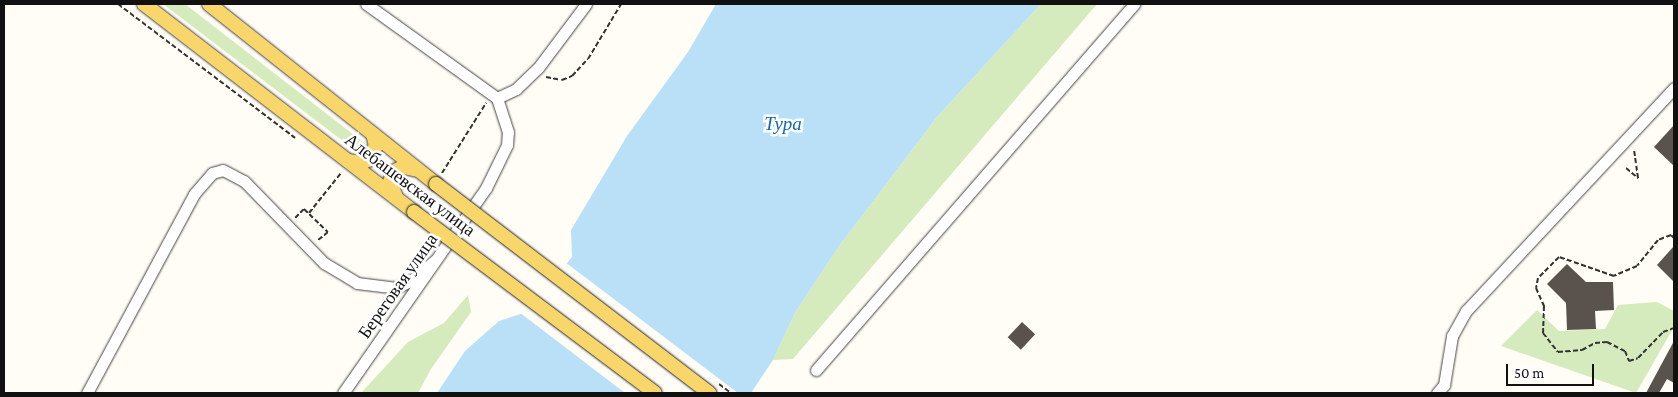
<!DOCTYPE html>
<html>
<head>
<meta charset="utf-8">
<style>
  body { margin:0 }
  #map { position:relative; width:1678px; height:397px; overflow:hidden; background:#fffdf5; font-family:"Crimson Pro",serif }
  div>[style] { position:absolute }
  [style*='--x'] { left:calc(var(--x)*1px); top:calc(var(--y)*1px); width:calc(var(--w)*1px); rotate:calc(var(--a)*1deg) }
  .green>* { inset:0; background:#d5ebbd }
  .water>* { inset:0; background:#b9e0f7 }
  .pier>* { inset:0; background:#fffdf5 }
  .building>* { inset:0; background:#5a524d; transform-origin:0 0 }
  .path>* { height:2px; margin-top:-1px; transform-origin:0; background:repeating-linear-gradient(90deg,#333 0 5px,transparent 0 7.5px) }
  .roads { filter:drop-shadow(0 0 1px #444) drop-shadow(0 0 1px #444) }
  .minor>* { height:11px; margin:-5.5px; padding:0 5.5px; transform-origin:5.5px; border-radius:5.5px; background:#fff }
  .major>* { height:14px; margin:-7px; padding:0 7px; transform-origin:7px; border-radius:7px; background:#f9d66b }
  .path-bridge>* { height:2px; margin-top:-1px; transform-origin:0; background:repeating-linear-gradient(90deg,#333 0 5px,transparent 0 7.5px) }
  .bridges { filter:drop-shadow(0 0 1px #222) drop-shadow(0 0 1px #222) }
  .major-bridge>* { height:14px; margin:-7px; padding:0 7px; transform-origin:7px; border-radius:7px; background:#f9d66b }
  span { translate:-50% -50%; white-space:nowrap; text-align:center; line-height:1.15; -webkit-text-stroke:5px #fff; paint-order:stroke }
  .street-label { font-size:18px; color:#111 }
  .water-label { font-size:19px; color:#1768a6; font-style:italic }
  .frame { position:absolute; inset:0; border:5px solid #111; pointer-events:none }
  .scale { position:absolute; left:1506px; top:364px; width:88px; height:22px; box-sizing:border-box; border:2px solid #111; border-top:0; padding-left:6px; font-size:15px; line-height:18px; white-space:nowrap; color:#111; -webkit-text-stroke:4px #fff; paint-order:stroke }
</style>
</head>
<body>
<div id="map">
  <div class="green">
    <div style="clip-path:polygon(163px 4px,185px 4px,367px 145px,365px 154px,360px 154px)"></div>
    <div style="clip-path:polygon(1041px 4px,1097px 4px,793px 359px,773px 360px,795px 313px,837px 249px,937px 117px)"></div>
    <div style="clip-path:polygon(468px 295px,471px 312px,431px 369px,418px 393px,361px 393px,408px 342px,444px 323px)"></div>
    <div style="clip-path:polygon(1657px 302px,1674px 311px,1674px 327px,1636px 393px,1501px 346px,1537px 310px,1559px 331px,1605px 329px,1618px 305px)"></div>
  </div>
  <div class="water">
    <div style="clip-path:polygon(716px 4px,1041px 4px,937px 117px,837px 249px,795px 313px,773px 360px,751px 393px,437px 393px,465px 351px,499px 321px,527px 312px,572px 257px,571px 230px,627px 136px,688px 52px)"></div>
  </div>
  <div class="pier">
    <div style="clip-path:polygon(565px 262px,738px 393px,625px 393px,519px 312px,526px 310px)"></div>
  </div>
  <div class="building">
    <div style="clip-path:polygon(1674px 125px,1674px 166px,1654px 147px)"></div>
    <div style="clip-path:polygon(1674px 246px,1674px 282px,1657px 265px)"></div>
    <div style="clip-path:polygon(1567px 264px,1586px 282px,1613px 282px,1614px 310px,1595px 311px,1596px 329px,1567px 330px,1566px 303px,1547px 284px)"></div>
    <div style="left:1022px;top:322px;width:18px;height:21px;rotate:43deg"></div>
    <div style="clip-path:polygon(1674px 341px,1674px 383px,1667px 379px,1659px 393px,1646px 393px)"></div>
  </div>
  <div class="path">
    <div style="--x:118;--y:4;--w:222;--a:37.1"></div>
    <div style="--x:546;--y:77;--w:16;--a:11"></div>
    <div style="--x:562;--y:80;--w:11;--a:-22"></div>
    <div style="--x:572;--y:76;--w:23;--a:-47"></div>
    <div style="--x:588;--y:59;--w:64;--a:-59"></div>
    <div style="--x:1626;--y:168;--w:16;--a:40"></div>
    <div style="--x:1638;--y:178;--w:29;--a:-98"></div>
    <div style="--x:442;--y:173;--w:83;--a:-57.8"></div>
    <div style="--x:309;--y:213;--w:51;--a:-51.3"></div>
    <div style="--x:295;--y:218;--w:13;--a:-45"></div>
    <div style="--x:304;--y:209;--w:33;--a:44"></div>
    <div style="--x:328;--y:232;--w:14;--a:141"></div>
    <div style="--x:1674;--y:238;--w:4;--a:-135"></div>
    <div style="--x:1671;--y:235;--w:14;--a:159"></div>
    <div style="--x:1658;--y:240;--w:33;--a:129"></div>
    <div style="--x:1637;--y:266;--w:25;--a:157"></div>
    <div style="--x:1614;--y:276;--w:58;--a:-160.9"></div>
    <div style="--x:1559;--y:257;--w:30;--a:135"></div>
    <div style="--x:1538;--y:278;--w:10;--a:101"></div>
    <div style="--x:1536;--y:288;--w:20;--a:66"></div>
    <div style="--x:1544;--y:306;--w:27;--a:92"></div>
    <div style="--x:1543;--y:333;--w:24;--a:52"></div>
    <div style="--x:1558;--y:352;--w:24;--a:-5"></div>
    <div style="--x:1582;--y:350;--w:15;--a:-28"></div>
    <div style="--x:1595;--y:343;--w:12;--a:-5"></div>
    <div style="--x:1607;--y:342;--w:20;--a:27"></div>
    <div style="--x:1625;--y:351;--w:11;--a:68"></div>
    <div style="--x:1629;--y:361;--w:9;--a:-18"></div>
    <div style="--x:1638;--y:358;--w:36;--a:-46"></div>
    <div style="--x:1663;--y:332;--w:12;--a:-20"></div>
    <div style="--x:802;--y:393;--w:2;--a:0"></div>
  </div>
  <div class="roads">
    <div class="minor">
      <div style="--x:497;--y:98;--w:21;--a:-25"></div>
      <div style="--x:516;--y:89;--w:30;--a:-44"></div>
      <div style="--x:538;--y:68;--w:80;--a:-53.1"></div>
      <div style="--x:816;--y:370;--w:485;--a:-49"></div>
      <div style="--x:87;--y:393;--w:226;--a:-61.7"></div>
      <div style="--x:194;--y:194;--w:28;--a:-49"></div>
      <div style="--x:212;--y:173;--w:11;--a:-15"></div>
      <div style="--x:223;--y:170;--w:24;--a:28"></div>
      <div style="--x:244;--y:181;--w:115;--a:45.7"></div>
      <div style="--x:324;--y:263;--w:39;--a:31"></div>
      <div style="--x:357;--y:283;--w:38;--a:7"></div>
      <div style="--x:395;--y:288;--w:17;--a:-24"></div>
      <div style="--x:411;--y:281;--w:30;--a:-41"></div>
      <div style="--x:343;--y:393;--w:250;--a:-55.1"></div>
      <div style="--x:486;--y:188;--w:48;--a:-64"></div>
      <div style="--x:507;--y:145;--w:13;--a:-86"></div>
      <div style="--x:508;--y:132;--w:36;--a:-108"></div>
      <div style="--x:497;--y:98;--w:161;--a:-144.3"></div>
      <div style="--x:1437;--y:393;--w:11;--a:-49"></div>
      <div style="--x:1444;--y:385;--w:50;--a:-80.7"></div>
      <div style="--x:1452;--y:336;--w:29;--a:-61"></div>
      <div style="--x:1466;--y:311;--w:305;--a:-47"></div>
    </div>
    <div class="major">
      <div style="--x:144;--y:4;--w:341;--a:37.6"></div>
      <div style="--x:209;--y:4;--w:290;--a:38.4"></div>
      <div style="--x:348;--y:161;--w:13;--a:9"></div>
      <div style="--x:361;--y:163;--w:8;--a:-23"></div>
      <div style="--x:368;--y:160;--w:16;--a:-60"></div>
      <div style="--x:376;--y:146;--w:12;--a:-104"></div>
      <div style="--x:396;--y:197;--w:16;--a:-112"></div>
      <div style="--x:390;--y:182;--w:10;--a:-73"></div>
      <div style="--x:393;--y:172;--w:11;--a:-27"></div>
      <div style="--x:403;--y:167;--w:15;--a:11"></div>
    </div>
  </div>
  <div class="path-bridge">
    <div style="--x:719;--y:384;--w:15;--a:37"></div>
  </div>
  <div class="bridges">
    <div class="major-bridge">
      <div style="--x:436;--y:184;--w:344;--a:37.4"></div>
      <div style="--x:414;--y:212;--w:301;--a:36.9"></div>
    </div>
  </div>
  <div class="street-label">
    <span style="left:410px;top:185px;rotate:37deg">Алебашевская улица</span>
    <span style="left:398px;top:286px;rotate:-55deg">Береговая улица</span>
  </div>
  <div class="water-label">
    <span style="left:783px;top:124px">Тура</span>
  </div>
  <div class="frame"></div>
  <div class="scale">50 m</div>
</div>
</body>
</html>
